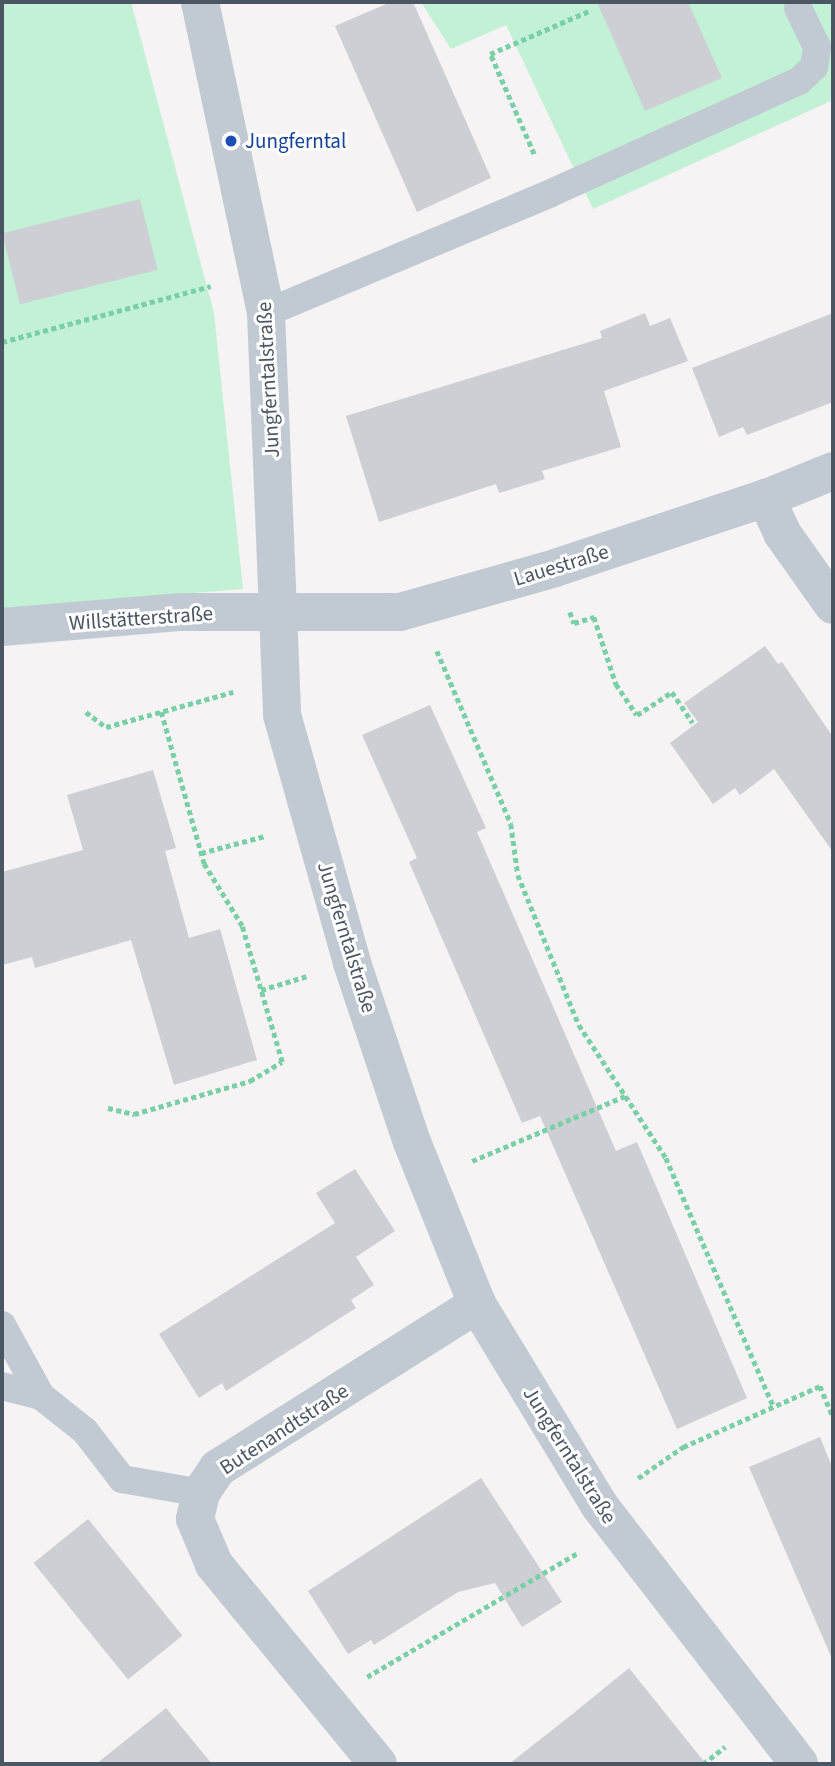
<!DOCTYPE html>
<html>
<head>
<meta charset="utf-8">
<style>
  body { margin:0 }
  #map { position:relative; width:835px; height:1766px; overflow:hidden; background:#f5f3f3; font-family:"Source Sans 3",sans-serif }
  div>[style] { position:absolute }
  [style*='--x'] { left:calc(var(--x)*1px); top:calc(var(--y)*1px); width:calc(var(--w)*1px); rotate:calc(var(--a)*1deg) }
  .green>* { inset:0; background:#c3f1d5 }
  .building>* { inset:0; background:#cdcfd5; transform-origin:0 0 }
  .path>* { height:4.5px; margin-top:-2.25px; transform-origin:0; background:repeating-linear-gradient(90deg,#7ad0a6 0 5px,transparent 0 8.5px) }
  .service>* { height:28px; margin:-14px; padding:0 14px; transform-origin:14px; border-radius:14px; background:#c1cad2 }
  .minor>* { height:38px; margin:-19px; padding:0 19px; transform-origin:19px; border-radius:19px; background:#c1cad2 }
  .dots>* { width:19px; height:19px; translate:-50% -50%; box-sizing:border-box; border:4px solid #fff; border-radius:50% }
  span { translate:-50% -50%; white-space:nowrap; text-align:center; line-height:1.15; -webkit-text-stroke:6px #fff; paint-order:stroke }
  .transit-label { font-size:21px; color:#164399 }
  .left { translate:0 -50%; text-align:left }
  .street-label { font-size:21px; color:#4a5661 }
  .frame { position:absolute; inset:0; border:4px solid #4a5661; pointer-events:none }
</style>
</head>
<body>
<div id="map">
  <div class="green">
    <div style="clip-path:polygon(2px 2px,131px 2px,214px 313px,243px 589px,2px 609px)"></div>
    <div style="clip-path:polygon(421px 2px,833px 2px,833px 100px,593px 209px,506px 25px,451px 49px)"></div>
  </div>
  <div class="building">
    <div style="clip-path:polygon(391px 2px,413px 2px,491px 178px,417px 212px,335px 26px)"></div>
    <div style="clip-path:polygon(597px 2px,688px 2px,722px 78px,645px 111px)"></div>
    <div style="left:140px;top:199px;width:73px;height:142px;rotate:76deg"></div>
    <div style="clip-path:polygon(645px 313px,650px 326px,670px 318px,688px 361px,604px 391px,621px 447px,542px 471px,545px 479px,499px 493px,496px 484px,379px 522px,346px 416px,602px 338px,600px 331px)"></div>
    <div style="clip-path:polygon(833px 313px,833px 402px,747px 435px,743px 427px,719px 437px,692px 368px)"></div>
    <div style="clip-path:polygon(765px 646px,778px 664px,782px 662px,833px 737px,833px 852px,774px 769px,740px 795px,735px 788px,713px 804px,670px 743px,698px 722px,684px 703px)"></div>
    <div style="clip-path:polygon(430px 705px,486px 828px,477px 832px,616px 1151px,637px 1142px,747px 1398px,677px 1429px,540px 1116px,522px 1123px,409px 862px,417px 858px,362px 735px)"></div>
    <div style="clip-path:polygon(153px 770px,176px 848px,165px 851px,189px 938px,220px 929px,257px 1060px,174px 1085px,131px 940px,35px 968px,32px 957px,2px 965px,2px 872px,83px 850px,67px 795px)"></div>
    <div style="clip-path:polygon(355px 1169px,395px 1231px,356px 1257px,374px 1285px,351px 1300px,356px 1308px,226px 1391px,222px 1383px,199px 1398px,159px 1334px,335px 1223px,316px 1193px)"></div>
    <div style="clip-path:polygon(820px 1437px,833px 1469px,833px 1661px,749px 1467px)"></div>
    <div style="clip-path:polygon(481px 1478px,562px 1602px,522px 1627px,495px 1583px,458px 1592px,374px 1645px,371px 1640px,348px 1654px,308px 1591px)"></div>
    <div style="left:88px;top:1519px;width:150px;height:70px;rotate:51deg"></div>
    <div style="clip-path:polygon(629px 1668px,706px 1764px,509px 1764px,575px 1712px)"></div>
    <div style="clip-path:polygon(166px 1708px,212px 1764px,96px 1764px)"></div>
  </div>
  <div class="path">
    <div style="--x:2;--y:2;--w:1;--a:0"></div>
    <div style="--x:534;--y:154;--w:109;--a:-113.7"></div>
    <div style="--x:490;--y:54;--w:110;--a:-23.5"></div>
    <div style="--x:2;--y:342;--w:216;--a:-15"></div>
    <div style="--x:570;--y:612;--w:12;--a:70"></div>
    <div style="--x:574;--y:623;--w:21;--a:-17"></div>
    <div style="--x:594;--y:617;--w:71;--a:71.8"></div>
    <div style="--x:616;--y:684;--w:37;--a:56"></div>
    <div style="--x:637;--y:715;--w:42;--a:-33.3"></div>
    <div style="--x:672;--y:692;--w:37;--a:56"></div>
    <div style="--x:437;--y:651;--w:188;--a:66.8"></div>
    <div style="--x:511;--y:824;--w:51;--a:82.2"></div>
    <div style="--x:518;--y:875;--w:162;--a:67.9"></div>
    <div style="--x:579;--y:1025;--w:159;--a:56.8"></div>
    <div style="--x:666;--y:1158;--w:271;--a:66.6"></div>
    <div style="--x:86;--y:712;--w:25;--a:37"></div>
    <div style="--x:106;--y:727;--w:132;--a:-15.4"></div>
    <div style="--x:201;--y:853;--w:66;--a:-14.9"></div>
    <div style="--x:261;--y:990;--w:48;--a:-16.9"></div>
    <div style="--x:108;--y:1108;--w:27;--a:13"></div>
    <div style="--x:134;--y:1114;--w:121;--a:-15.9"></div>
    <div style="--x:250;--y:1081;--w:37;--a:-31"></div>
    <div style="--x:282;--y:1062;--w:142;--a:-106.4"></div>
    <div style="--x:242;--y:926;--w:73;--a:-121.5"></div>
    <div style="--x:204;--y:864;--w:158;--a:-105.8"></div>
    <div style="--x:472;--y:1161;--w:166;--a:-23"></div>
    <div style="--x:638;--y:1478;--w:55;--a:-34.6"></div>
    <div style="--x:683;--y:1447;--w:150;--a:-24"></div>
    <div style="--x:820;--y:1386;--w:33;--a:67"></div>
    <div style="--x:367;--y:1677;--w:243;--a:-30.5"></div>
    <div style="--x:703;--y:1764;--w:28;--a:-38"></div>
  </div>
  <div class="service">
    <div style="--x:266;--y:313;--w:309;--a:-22.8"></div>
    <div style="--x:551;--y:193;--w:272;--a:-24.3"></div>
    <div style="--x:799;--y:81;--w:21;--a:-43"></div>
    <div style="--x:814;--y:67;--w:20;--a:-81"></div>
    <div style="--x:817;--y:47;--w:43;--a:-116"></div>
    <div style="--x:2;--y:1325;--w:81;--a:61.2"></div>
    <div style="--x:2;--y:1386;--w:40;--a:14.4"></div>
    <div style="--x:41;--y:1396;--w:56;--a:38.5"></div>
    <div style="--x:85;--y:1431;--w:61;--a:52.4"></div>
    <div style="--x:122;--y:1479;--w:80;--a:10"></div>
  </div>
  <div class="minor">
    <div style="--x:200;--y:2;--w:318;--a:78"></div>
    <div style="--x:266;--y:313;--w:402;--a:87.7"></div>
    <div style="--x:282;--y:715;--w:258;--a:74.2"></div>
    <div style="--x:352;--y:963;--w:189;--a:71.5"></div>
    <div style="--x:412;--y:1142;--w:175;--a:68.1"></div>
    <div style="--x:477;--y:1304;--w:235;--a:58.7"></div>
    <div style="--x:599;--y:1505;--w:327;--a:52.3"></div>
    <div style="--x:766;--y:498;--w:38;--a:65"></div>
    <div style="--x:782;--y:533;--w:88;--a:54.7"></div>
    <div style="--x:2;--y:627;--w:180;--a:-4.8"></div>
    <div style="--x:181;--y:612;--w:219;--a:0"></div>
    <div style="--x:400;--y:612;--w:161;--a:-15.8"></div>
    <div style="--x:555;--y:568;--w:222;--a:-18.4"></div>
    <div style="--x:766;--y:498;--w:72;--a:-21.9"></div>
    <div style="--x:378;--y:1764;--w:259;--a:-129.4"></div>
    <div style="--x:214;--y:1564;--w:49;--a:-112.9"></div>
    <div style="--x:195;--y:1519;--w:27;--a:-77"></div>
    <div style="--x:201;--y:1493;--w:30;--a:-56"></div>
    <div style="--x:218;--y:1468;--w:307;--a:-32.3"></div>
  </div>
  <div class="dots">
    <div style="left:231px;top:141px;background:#1a4fb4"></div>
  </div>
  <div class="transit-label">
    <span class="left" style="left:245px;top:141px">Jungferntal</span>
  </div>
  <div class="street-label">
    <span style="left:268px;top:380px;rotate:-93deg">Jungferntalstraße</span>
    <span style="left:561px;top:565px;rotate:-17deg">Lauestraße</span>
    <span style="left:141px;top:618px;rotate:-4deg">Willstätterstraße</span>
    <span style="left:347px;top:937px;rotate:73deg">Jungferntalstraße</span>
    <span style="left:284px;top:1429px;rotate:-33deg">Butenandtstraße</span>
    <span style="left:570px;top:1455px;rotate:58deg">Jungferntalstraße</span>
  </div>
  <div class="frame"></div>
</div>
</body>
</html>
